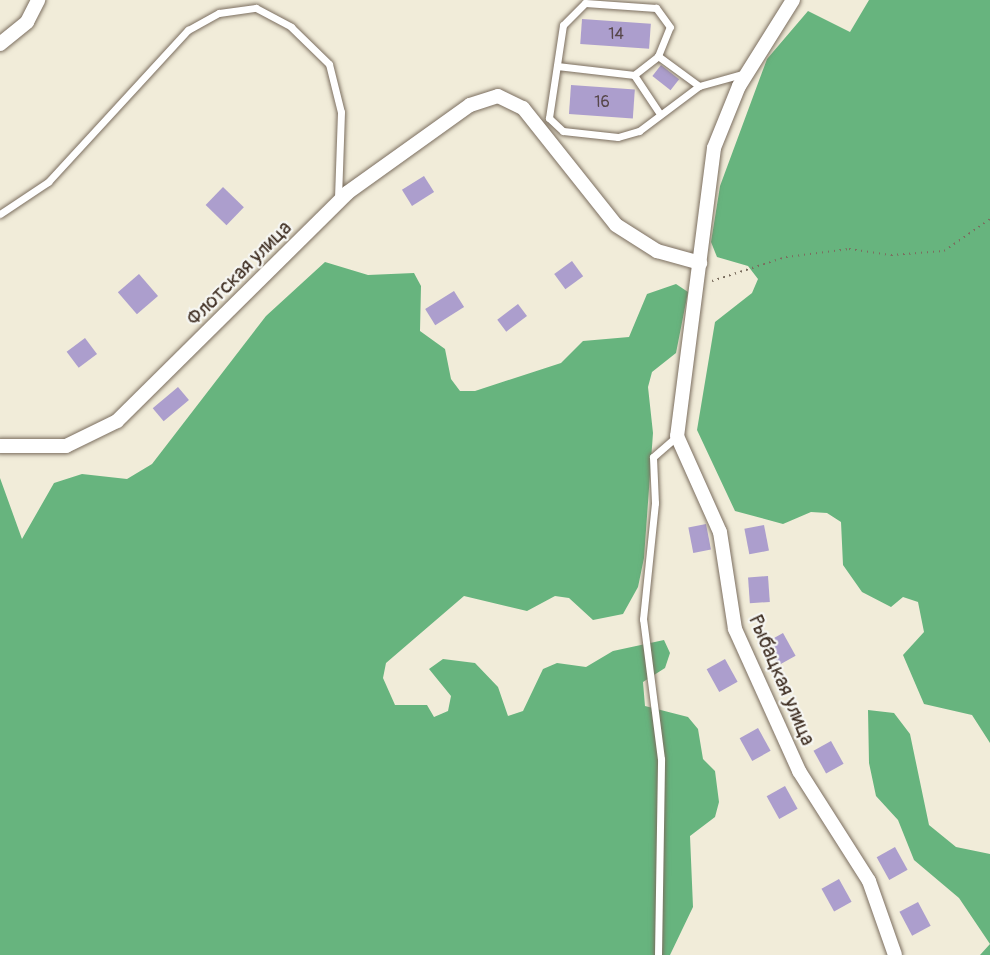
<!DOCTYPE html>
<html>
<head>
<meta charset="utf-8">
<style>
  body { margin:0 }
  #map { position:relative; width:990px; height:955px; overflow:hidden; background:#f1ecd9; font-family:Pangolin,sans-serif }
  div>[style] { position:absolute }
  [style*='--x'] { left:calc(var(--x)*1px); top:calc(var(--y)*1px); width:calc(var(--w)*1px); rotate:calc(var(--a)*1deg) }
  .forest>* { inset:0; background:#67b47e }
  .building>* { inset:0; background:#ac9ecd; transform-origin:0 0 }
  .path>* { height:2px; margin-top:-1px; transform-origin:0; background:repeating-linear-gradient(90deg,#7b6e5f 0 1.5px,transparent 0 6px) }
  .roads { filter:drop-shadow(0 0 2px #7b6e5f) drop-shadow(0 0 2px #7b6e5f) }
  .service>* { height:7px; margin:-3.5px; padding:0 3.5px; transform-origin:3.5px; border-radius:3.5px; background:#fff }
  .minor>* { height:14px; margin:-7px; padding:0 7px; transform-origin:7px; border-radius:7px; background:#fff }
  span { translate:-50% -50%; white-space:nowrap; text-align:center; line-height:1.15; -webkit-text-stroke:4.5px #f6f6f2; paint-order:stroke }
  .number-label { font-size:16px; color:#57474a }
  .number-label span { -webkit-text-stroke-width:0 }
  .street-label { font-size:20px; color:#3b2a1e }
</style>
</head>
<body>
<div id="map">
  <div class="forest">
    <div style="clip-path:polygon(869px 0,990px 0,990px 743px,972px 715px,924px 704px,903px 655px,924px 632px,918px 602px,903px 597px,891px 607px,862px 592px,843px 565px,841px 522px,827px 513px,811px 512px,783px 524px,735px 511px,697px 430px,715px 322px,752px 293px,758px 279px,748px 266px,717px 257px,711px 242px,720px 186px,767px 59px,808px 11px,850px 32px)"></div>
    <div style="clip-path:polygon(325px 262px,368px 275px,414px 273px,421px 286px,420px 331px,445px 349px,451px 379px,460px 391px,475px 391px,561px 363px,583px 341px,629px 337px,647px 294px,676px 284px,688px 292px,676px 353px,652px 372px,648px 387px,653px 433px,644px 558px,638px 587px,623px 614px,593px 620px,569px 598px,555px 596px,527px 611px,464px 596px,386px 663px,383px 678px,395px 705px,427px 705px,434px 717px,448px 711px,451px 696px,429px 669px,443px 659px,475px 663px,498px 687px,508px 716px,523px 711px,543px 669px,557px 663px,586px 667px,613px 651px,664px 640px,670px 653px,665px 668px,643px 682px,645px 706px,688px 717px,698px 729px,703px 759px,715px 771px,719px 802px,715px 817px,690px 836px,693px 907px,670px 955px,0 955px,0 478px,22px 539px,54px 483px,82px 474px,127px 479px,152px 464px,266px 316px)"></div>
    <div style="clip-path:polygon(868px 710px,894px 713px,910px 734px,929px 825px,956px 847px,990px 854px,990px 955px,980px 955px,990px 944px,959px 898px,914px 860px,898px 820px,876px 796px,869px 763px)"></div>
  </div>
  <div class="building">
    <div style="left:582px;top:19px;width:69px;height:25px;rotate:4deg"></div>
    <div style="left:661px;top:65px;width:23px;height:14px;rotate:38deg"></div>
    <div style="left:571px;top:85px;width:64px;height:29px;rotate:4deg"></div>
    <div style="left:424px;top:176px;width:19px;height:26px;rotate:58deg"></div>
    <div style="left:223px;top:187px;width:29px;height:25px;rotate:44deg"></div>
    <div style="left:572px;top:261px;width:19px;height:22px;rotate:54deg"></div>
    <div style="left:139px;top:274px;width:29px;height:28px;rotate:49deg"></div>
    <div style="left:454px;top:291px;width:19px;height:34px;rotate:58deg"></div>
    <div style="left:518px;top:304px;width:15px;height:26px;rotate:53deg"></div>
    <div style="left:85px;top:338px;width:20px;height:23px;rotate:53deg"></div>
    <div style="left:178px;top:387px;width:17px;height:33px;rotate:50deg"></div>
    <div style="left:706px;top:524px;width:26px;height:18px;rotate:79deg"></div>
    <div style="left:764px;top:525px;width:26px;height:20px;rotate:79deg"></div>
    <div style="left:768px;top:576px;width:26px;height:20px;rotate:86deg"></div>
    <div style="left:783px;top:633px;width:26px;height:21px;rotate:61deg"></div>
    <div style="left:725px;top:659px;width:26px;height:21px;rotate:61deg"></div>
    <div style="left:758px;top:728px;width:26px;height:21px;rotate:61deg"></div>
    <div style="left:831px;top:741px;width:26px;height:20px;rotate:61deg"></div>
    <div style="left:785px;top:786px;width:26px;height:21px;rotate:61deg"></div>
    <div style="left:895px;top:847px;width:26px;height:21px;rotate:61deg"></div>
    <div style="left:839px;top:879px;width:26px;height:20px;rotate:61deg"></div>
    <div style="left:918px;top:902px;width:27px;height:21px;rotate:62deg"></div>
  </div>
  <div class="path">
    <div style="--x:712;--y:281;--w:78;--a:-18"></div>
    <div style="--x:786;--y:257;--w:64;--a:-7.2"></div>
    <div style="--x:849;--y:249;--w:42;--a:8.1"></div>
    <div style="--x:891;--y:255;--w:53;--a:-4.3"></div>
    <div style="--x:944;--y:251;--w:56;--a:-34.8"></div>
  </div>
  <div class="roads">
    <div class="service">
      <div style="--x:557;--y:66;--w:78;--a:6.7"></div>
      <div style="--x:634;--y:75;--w:31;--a:-38"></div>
      <div style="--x:634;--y:75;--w:47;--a:56.3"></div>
      <div style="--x:699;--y:86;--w:51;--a:-143.8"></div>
      <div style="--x:658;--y:56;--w:31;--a:-68"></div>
      <div style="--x:670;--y:27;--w:24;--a:-126"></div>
      <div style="--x:656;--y:8;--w:71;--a:-176"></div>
      <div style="--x:585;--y:3;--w:31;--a:135"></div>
      <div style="--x:563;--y:25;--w:94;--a:98.6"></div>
      <div style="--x:549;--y:118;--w:19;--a:43"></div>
      <div style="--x:563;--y:131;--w:55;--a:6.2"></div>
      <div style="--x:618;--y:137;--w:22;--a:-16"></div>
      <div style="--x:639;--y:131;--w:75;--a:-36.9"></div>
      <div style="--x:699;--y:86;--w:49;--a:-15.5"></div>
      <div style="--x:0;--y:214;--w:58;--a:-33.7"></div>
      <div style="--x:48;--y:182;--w:207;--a:-47.4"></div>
      <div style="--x:188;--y:30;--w:35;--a:-29"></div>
      <div style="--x:219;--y:13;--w:37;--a:-8"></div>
      <div style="--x:256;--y:8;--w:40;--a:28"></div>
      <div style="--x:291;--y:27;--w:53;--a:44.2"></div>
      <div style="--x:329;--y:64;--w:49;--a:76"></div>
      <div style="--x:341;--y:112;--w:88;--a:92"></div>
      <div style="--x:658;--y:955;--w:196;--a:-89.1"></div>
      <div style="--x:661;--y:759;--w:141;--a:-97.3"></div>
      <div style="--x:643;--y:619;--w:117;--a:-84.1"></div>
      <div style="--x:655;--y:503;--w:46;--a:-92.5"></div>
      <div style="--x:653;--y:457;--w:32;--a:-41"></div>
    </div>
    <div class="minor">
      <div style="--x:793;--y:0;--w:102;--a:122.1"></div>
      <div style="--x:739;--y:86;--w:67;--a:112"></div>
      <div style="--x:714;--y:148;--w:290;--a:97.3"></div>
      <div style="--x:677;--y:436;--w:105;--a:65.9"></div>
      <div style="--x:720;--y:532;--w:98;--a:81.2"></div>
      <div style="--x:735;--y:629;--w:156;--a:65.7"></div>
      <div style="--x:799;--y:771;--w:130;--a:57.5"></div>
      <div style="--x:869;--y:881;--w:78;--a:70.6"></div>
      <div style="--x:0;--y:44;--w:35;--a:-39"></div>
      <div style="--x:27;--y:22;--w:25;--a:-63"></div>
      <div style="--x:0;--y:446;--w:66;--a:0"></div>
      <div style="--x:66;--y:446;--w:57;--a:-26.1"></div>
      <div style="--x:117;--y:421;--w:324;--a:-44.7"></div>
      <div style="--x:347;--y:193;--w:151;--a:-35.6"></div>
      <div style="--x:470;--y:105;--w:29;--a:-18"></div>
      <div style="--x:498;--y:96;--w:28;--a:26"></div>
      <div style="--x:523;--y:108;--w:149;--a:51.5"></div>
      <div style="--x:616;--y:225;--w:49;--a:32.4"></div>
      <div style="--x:657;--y:251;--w:45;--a:15.6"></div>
    </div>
  </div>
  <div class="number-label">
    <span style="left:616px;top:34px">14</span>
    <span style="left:602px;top:102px">16</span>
  </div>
  <div class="street-label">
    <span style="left:239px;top:273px;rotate:-45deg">Флотская улица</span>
    <span style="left:782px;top:680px;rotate:67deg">Рыбацкая улица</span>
  </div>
</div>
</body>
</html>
